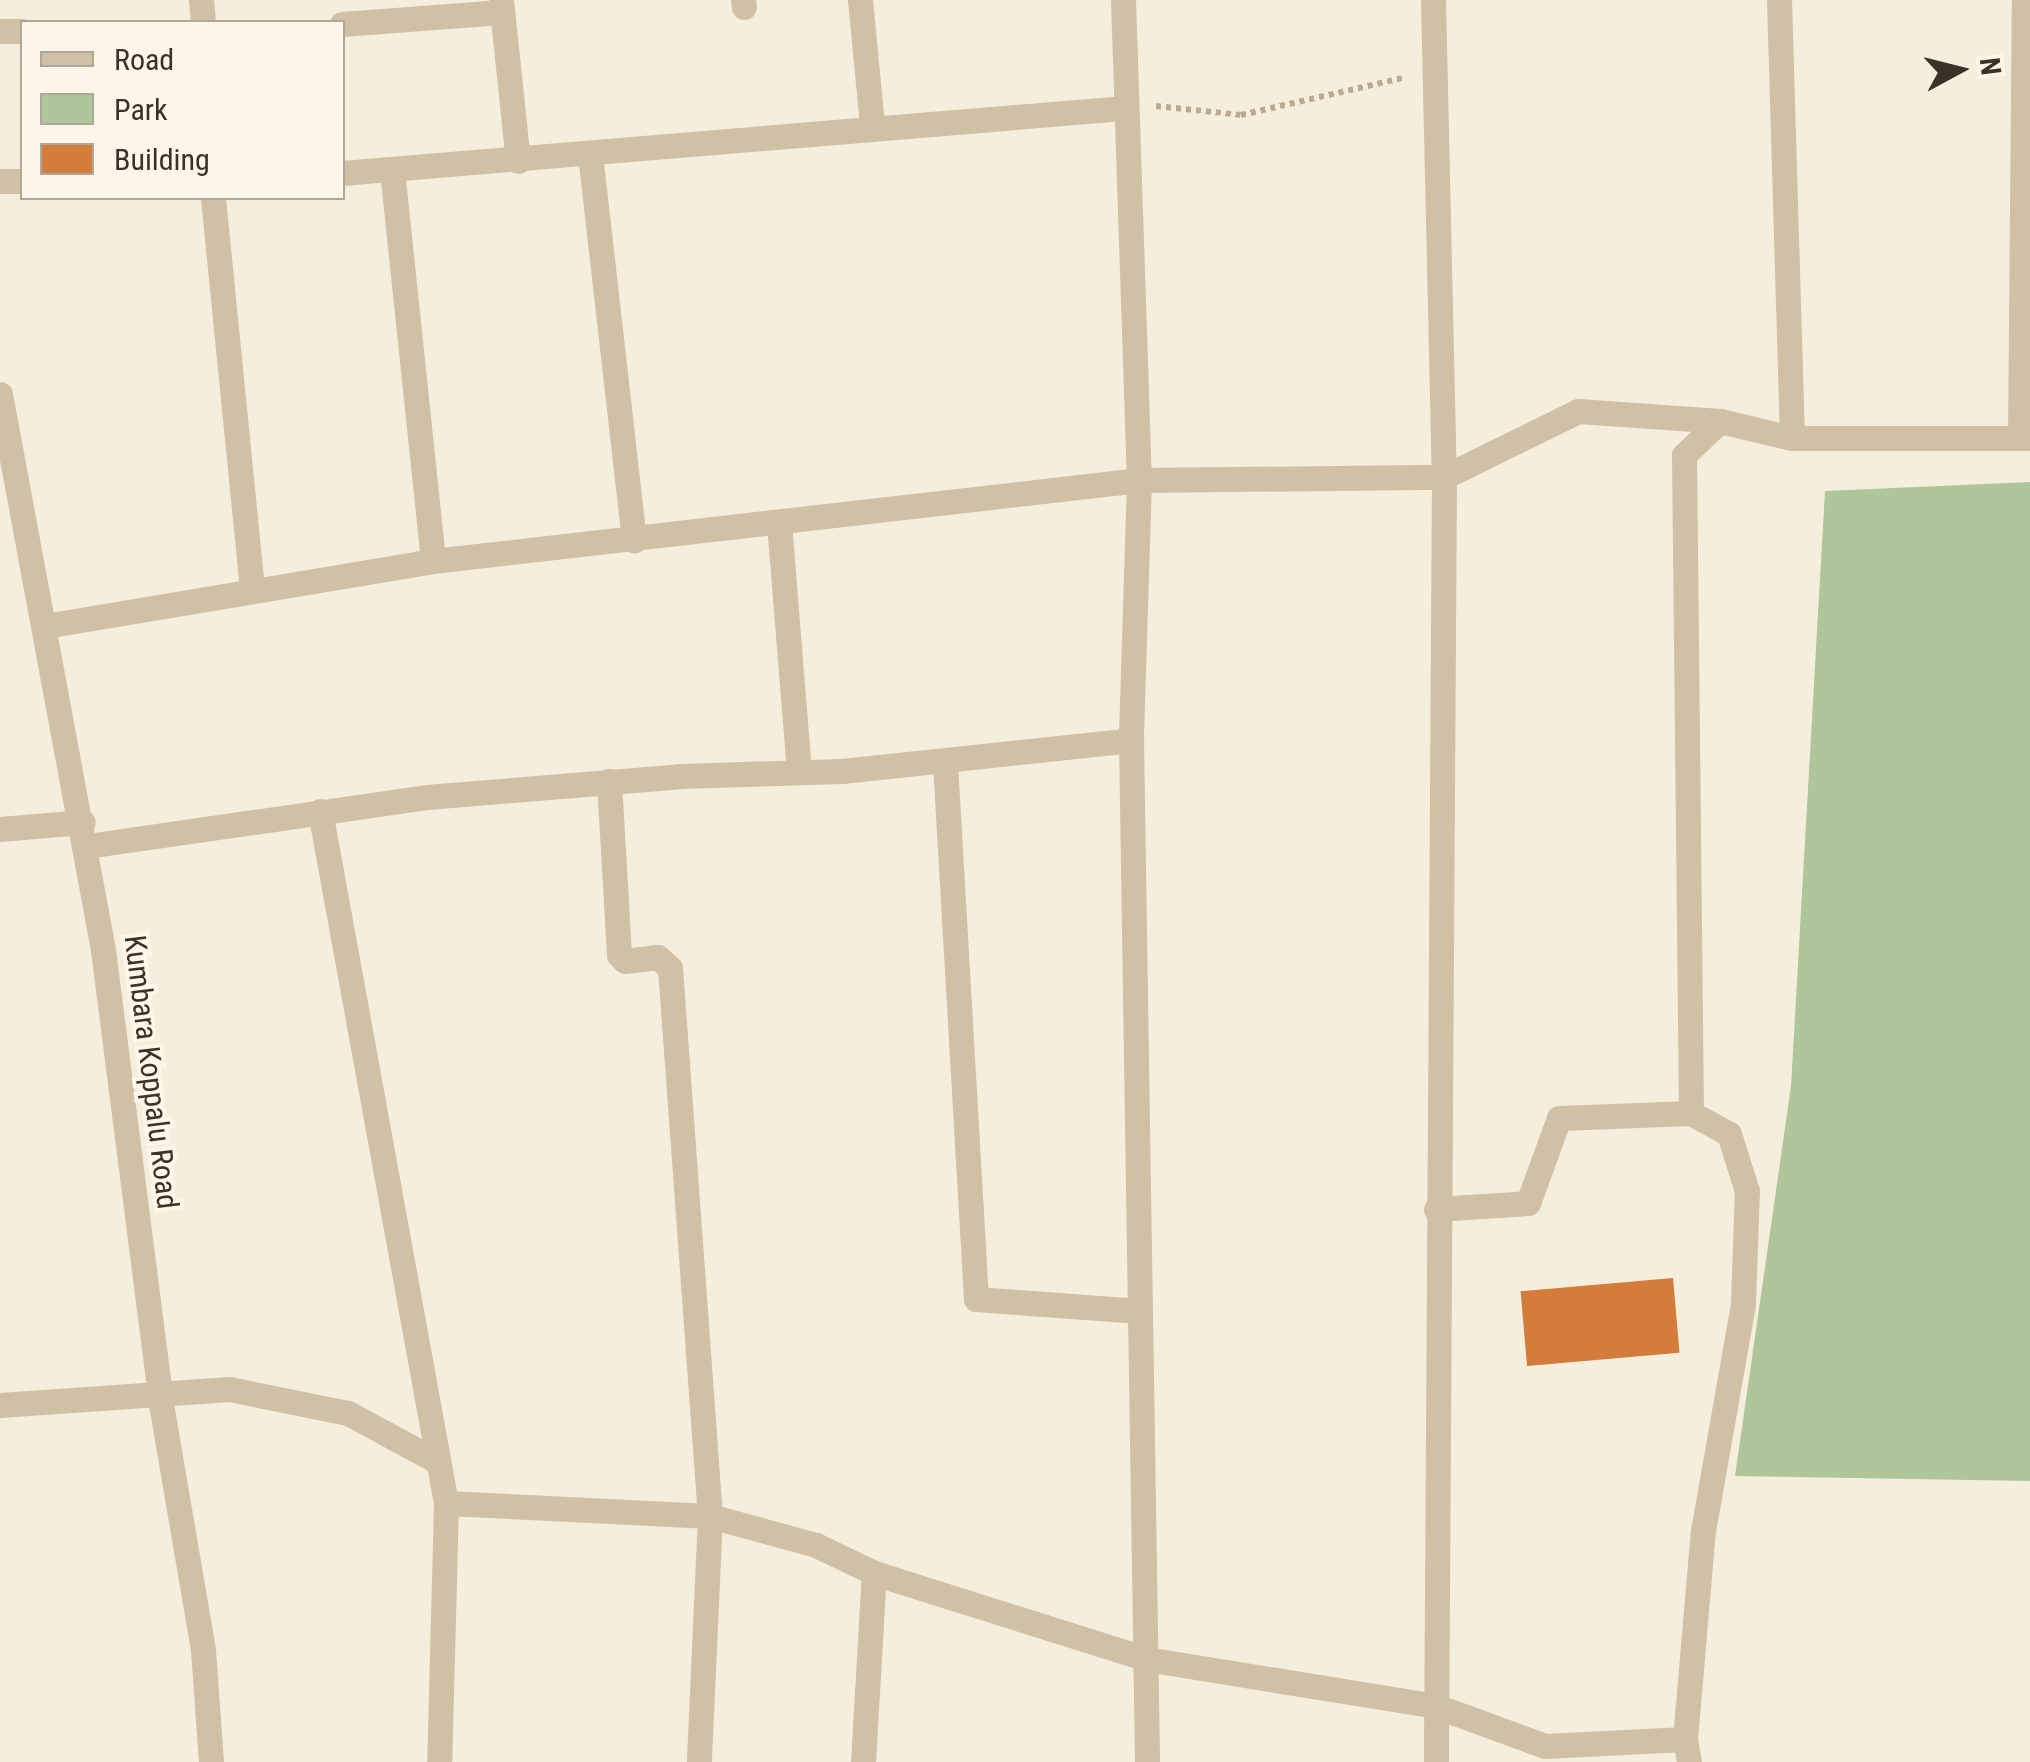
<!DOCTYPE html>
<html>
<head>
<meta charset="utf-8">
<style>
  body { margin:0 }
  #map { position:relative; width:2030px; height:1762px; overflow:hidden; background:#f5eedc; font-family:"Roboto Condensed",sans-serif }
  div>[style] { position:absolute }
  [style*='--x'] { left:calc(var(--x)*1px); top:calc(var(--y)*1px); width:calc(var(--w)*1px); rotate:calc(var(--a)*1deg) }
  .green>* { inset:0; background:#afc69a }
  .building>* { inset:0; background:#d37c3c; transform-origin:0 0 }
  .path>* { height:6px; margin-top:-3px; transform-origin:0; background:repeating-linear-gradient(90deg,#bbaa90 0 5px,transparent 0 10px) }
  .minor>* { height:25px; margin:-12.5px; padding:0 12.5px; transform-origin:12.5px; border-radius:12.5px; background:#cfc0a6 }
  span { translate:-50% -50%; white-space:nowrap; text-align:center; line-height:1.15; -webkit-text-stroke:8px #fcf6e9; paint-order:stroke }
  .street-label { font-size:30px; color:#3a3128 }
  .legend { position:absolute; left:20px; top:20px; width:325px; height:180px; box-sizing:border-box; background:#fcf6e9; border:2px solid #aea79c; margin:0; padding:12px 18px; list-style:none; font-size:30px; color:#3a3128 }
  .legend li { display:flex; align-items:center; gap:20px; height:50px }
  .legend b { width:50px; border:2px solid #aea79c }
  .north { position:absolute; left:1910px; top:20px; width:100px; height:100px; -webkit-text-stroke:8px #fcf6e9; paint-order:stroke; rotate:83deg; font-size:28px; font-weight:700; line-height:40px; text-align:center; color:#3a3128 }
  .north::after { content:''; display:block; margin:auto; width:35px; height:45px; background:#3a3128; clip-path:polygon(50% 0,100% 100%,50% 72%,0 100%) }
</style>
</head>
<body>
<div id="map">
  <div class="green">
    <div style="clip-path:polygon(2030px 482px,2030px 1481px,1735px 1476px,1791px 1086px,1825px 491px)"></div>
  </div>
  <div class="building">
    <div style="left:1673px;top:1278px;width:75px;height:153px;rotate:85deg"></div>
  </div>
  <div class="path">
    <div style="--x:1156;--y:106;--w:85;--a:6"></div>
    <div style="--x:1241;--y:115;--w:166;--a:-12.9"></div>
  </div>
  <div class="minor">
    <div style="--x:201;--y:0;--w:22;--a:85"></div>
    <div style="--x:501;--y:0;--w:162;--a:84"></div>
    <div style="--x:743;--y:0;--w:7;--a:82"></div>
    <div style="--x:860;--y:0;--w:126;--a:84.5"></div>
    <div style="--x:1123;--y:0;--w:480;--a:88.1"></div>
    <div style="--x:1139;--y:480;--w:260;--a:91.8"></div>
    <div style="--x:1131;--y:740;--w:1022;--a:89.1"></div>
    <div style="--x:1433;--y:0;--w:477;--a:88.7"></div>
    <div style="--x:1444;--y:477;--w:1285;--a:90.36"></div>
    <div style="--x:1779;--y:0;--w:438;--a:88.3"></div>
    <div style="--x:342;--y:24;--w:160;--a:-4.3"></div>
    <div style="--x:0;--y:31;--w:22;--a:0"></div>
    <div style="--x:590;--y:154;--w:389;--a:83.5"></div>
    <div style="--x:392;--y:170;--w:393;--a:84"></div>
    <div style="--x:342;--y:173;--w:786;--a:-4.75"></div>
    <div style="--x:0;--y:181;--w:22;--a:0"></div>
    <div style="--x:213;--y:198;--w:395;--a:84.3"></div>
    <div style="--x:0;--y:394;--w:565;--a:79.5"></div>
    <div style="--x:103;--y:950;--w:452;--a:82.7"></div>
    <div style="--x:160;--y:1398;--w:256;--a:80.3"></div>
    <div style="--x:203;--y:1650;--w:112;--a:85.9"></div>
    <div style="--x:2020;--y:438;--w:438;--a:-89.5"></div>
    <div style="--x:779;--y:523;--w:250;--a:85.4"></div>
    <div style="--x:45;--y:626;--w:393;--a:-9.5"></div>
    <div style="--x:433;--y:561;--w:711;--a:-6.54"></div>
    <div style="--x:1139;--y:480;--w:305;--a:-0.6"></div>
    <div style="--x:1444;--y:477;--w:149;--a:-26.2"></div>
    <div style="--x:1578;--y:411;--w:142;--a:4"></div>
    <div style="--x:1720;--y:421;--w:74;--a:13.3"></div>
    <div style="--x:1792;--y:438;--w:238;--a:0"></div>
    <div style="--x:945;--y:763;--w:537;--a:86.69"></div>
    <div style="--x:976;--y:1299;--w:164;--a:4.2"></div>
    <div style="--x:609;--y:781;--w:174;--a:86.7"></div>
    <div style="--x:619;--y:955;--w:8;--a:45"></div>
    <div style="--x:625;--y:961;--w:33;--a:-7"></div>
    <div style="--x:658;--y:957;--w:16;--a:43"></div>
    <div style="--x:670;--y:968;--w:549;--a:85.83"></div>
    <div style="--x:710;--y:1516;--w:246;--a:92.6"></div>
    <div style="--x:320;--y:811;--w:703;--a:79.68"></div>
    <div style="--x:446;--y:1503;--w:259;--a:91.5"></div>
    <div style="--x:0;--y:829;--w:83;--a:-4.8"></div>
    <div style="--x:87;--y:846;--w:344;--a:-8.2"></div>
    <div style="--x:427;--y:797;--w:254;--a:-4.7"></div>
    <div style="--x:680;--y:776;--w:162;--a:-1.8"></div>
    <div style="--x:842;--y:771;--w:291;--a:-6.1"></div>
    <div style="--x:1436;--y:1209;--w:92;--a:-3.7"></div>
    <div style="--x:1528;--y:1203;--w:90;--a:-70"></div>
    <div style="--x:1559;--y:1118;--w:132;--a:-2.2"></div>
    <div style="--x:1691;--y:1113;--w:658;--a:-90.61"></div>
    <div style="--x:1684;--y:455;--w:50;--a:-43.4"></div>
    <div style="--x:0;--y:1405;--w:230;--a:-4"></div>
    <div style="--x:229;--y:1389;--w:121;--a:11.4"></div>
    <div style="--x:348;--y:1413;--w:97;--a:28.4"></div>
    <div style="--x:446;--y:1503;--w:264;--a:2.8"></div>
    <div style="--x:710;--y:1516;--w:110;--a:15.3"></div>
    <div style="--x:816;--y:1545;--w:64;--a:25.8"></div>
    <div style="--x:874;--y:1573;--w:285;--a:17.5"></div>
    <div style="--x:1146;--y:1659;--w:294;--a:9.2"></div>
    <div style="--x:1436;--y:1706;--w:116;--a:20.2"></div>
    <div style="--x:1545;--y:1746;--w:140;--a:-2.9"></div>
    <div style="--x:863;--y:1762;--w:189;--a:-86.7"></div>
    <div style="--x:1689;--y:1762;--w:23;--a:-100"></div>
    <div style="--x:1685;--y:1739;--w:209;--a:-85.1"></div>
    <div style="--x:1703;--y:1531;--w:231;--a:-80"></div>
    <div style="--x:1743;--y:1303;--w:112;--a:-88"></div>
    <div style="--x:1747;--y:1191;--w:60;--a:-107.5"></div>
    <div style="--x:1729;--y:1134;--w:43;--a:-151.1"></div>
  </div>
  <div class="street-label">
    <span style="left:151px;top:1072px;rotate:83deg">Kumbara Koppalu Road</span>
  </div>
  <ul class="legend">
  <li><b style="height:12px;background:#cfc0a6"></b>Road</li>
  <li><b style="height:28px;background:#afc69a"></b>Park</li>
  <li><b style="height:28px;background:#d37c3c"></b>Building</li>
  </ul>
  <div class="north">N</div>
</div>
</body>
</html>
